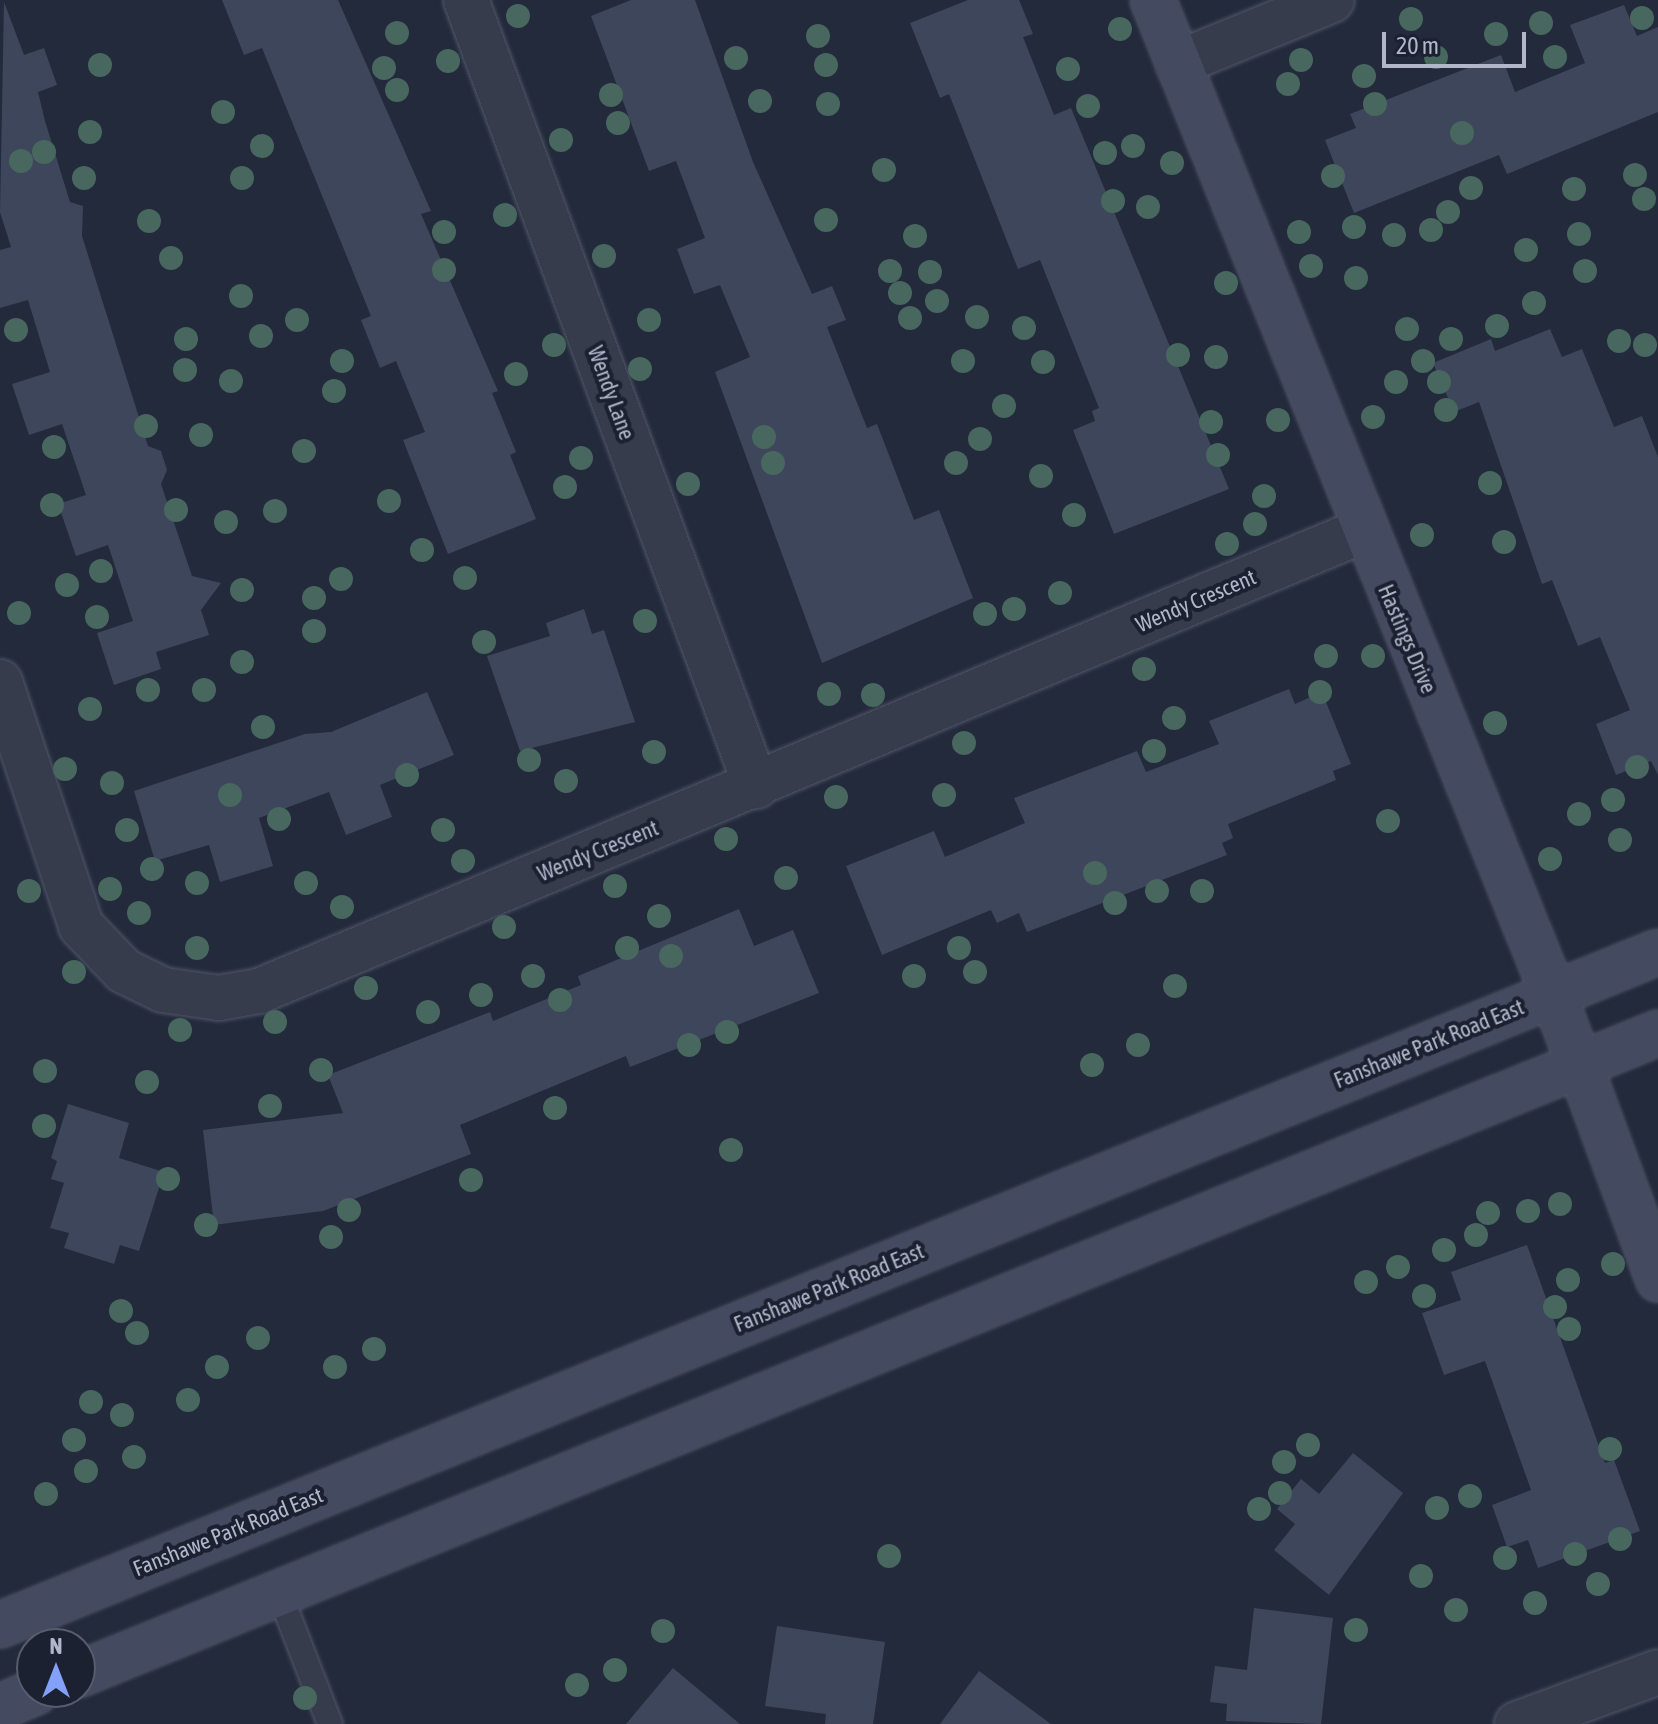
<!DOCTYPE html>
<html>
<head>
<meta charset="utf-8">
<style>
  body { margin:0 }
  #map { position:relative; width:1658px; height:1724px; overflow:hidden; background:#222a3c; font-family:"Asap Condensed",sans-serif }
  div>[style] { position:absolute }
  [style*='--x'] { left:calc(var(--x)*1px); top:calc(var(--y)*1px); width:calc(var(--w)*1px); rotate:calc(var(--a)*1deg) }
  .building>* { inset:0; background:#3e465c }
  .roads { filter:drop-shadow(0 0 2px #515767) drop-shadow(0 0 2px #515767) }
  .lane>* { height:24px; margin:-12px; padding:0 12px; transform-origin:12px; border-radius:12px; background:#363c4c }
  .street>* { height:44px; margin:-22px; padding:0 22px; transform-origin:22px; border-radius:22px; background:#363c4c }
  .secondary>* { height:44px; margin:-22px; padding:0 22px; transform-origin:22px; border-radius:22px; background:#444a5f }
  .trees>* { width:24px; height:24px; margin:-12px; border-radius:50%; background:#48675e }
  span { translate:-50% -50%; white-space:nowrap; text-align:center; line-height:1.15; -webkit-text-stroke:8px #1b2131; paint-order:stroke }
  .street-label { font-size:22px; color:#b1b7c8 }
  .north { position:absolute; left:16px; top:1628px; width:80px; height:80px; box-sizing:border-box; background:#1b2131; border:2px solid #575d6d; border-radius:50%; rotate:0deg; font-size:22px; font-weight:700; line-height:32px; text-align:center; color:#b1b7c8 }
  .north::after { content:''; display:block; margin:auto; width:28px; height:36px; background:#84a1fa; clip-path:polygon(50% 0,100% 100%,50% 72%,0 100%) }
  .scale { position:absolute; left:1382px; top:32px; width:144px; height:36px; box-sizing:border-box; border:4px solid #b1b7c8; border-top:0; padding-left:10px; font-size:24px; line-height:28px; white-space:nowrap; color:#b1b7c8; -webkit-text-stroke:6px #1b2131; paint-order:stroke }
</style>
</head>
<body>
<div id="map">
  <div class="building">
    <div style="clip-path:polygon(222px 0,338px 0,431px 211px,421px 214px,498px 391px,492px 393px,516px 452px,510px 455px,536px 519px,448px 554px,403px 440px,425px 432px,396px 361px,380px 368px,361px 320px,371px 316px,262px 48px,244px 55px)"></div>
    <div style="clip-path:polygon(631px 0,695px 0,753px 162px,812px 294px,832px 286px,846px 320px,827px 327px,867px 428px,877px 424px,914px 520px,939px 510px,973px 598px,822px 663px,715px 372px,750px 357px,720px 285px,694px 294px,677px 249px,705px 238px,676px 161px,649px 171px,591px 16px)"></div>
    <div style="clip-path:polygon(968px 0,1019px 0,1033px 34px,1023px 37px,1054px 115px,1071px 108px,1229px 489px,1114px 534px,1073px 430px,1095px 421px,1092px 411px,1099px 408px,1040px 260px,1018px 269px,949px 94px,940px 98px,910px 23px)"></div>
    <div style="clip-path:polygon(4px 2px,24px 55px,44px 48px,57px 85px,38px 92px,45px 121px,70px 202px,83px 206px,82px 236px,148px 446px,161px 451px,167px 470px,161px 484px,192px 576px,221px 583px,201px 610px,209px 635px,156px 652px,161px 669px,114px 685px,97px 633px,133px 621px,108px 545px,76px 556px,58px 504px,86px 495px,62px 424px,29px 435px,12px 384px,50px 372px,28px 300px,0 308px,0 250px,11px 247px,0 212px)"></div>
    <div style="clip-path:polygon(1624px 5px,1637px 36px,1658px 27px,1658px 112px,1507px 174px,1499px 155px,1354px 213px,1325px 140px,1356px 128px,1350px 114px,1501px 55px,1515px 92px,1585px 63px,1570px 25px)"></div>
    <div style="clip-path:polygon(1550px 329px,1562px 357px,1582px 349px,1614px 427px,1642px 416px,1658px 457px,1658px 775px,1651px 761px,1616px 775px,1596px 724px,1630px 710px,1600px 637px,1578px 646px,1552px 580px,1542px 584px,1479px 402px,1454px 412px,1433px 363px,1491px 339px,1495px 351px)"></div>
    <div style="clip-path:polygon(584px 609px,592px 634px,604px 630px,635px 722px,520px 751px,487px 656px,550px 636px,546px 623px)"></div>
    <div style="clip-path:polygon(1289px 689px,1295px 704px,1322px 692px,1351px 764px,1333px 771px,1336px 780px,1228px 824px,1233px 838px,1222px 843px,1227px 855px,1027px 932px,1019px 913px,997px 923px,991px 910px,882px 955px,846px 866px,934px 831px,945px 857px,1025px 823px,1014px 798px,1137px 751px,1146px 772px,1219px 744px,1209px 721px)"></div>
    <div style="clip-path:polygon(427px 692px,454px 755px,380px 785px,392px 817px,346px 835px,329px 792px,259px 818px,273px 866px,220px 882px,209px 845px,155px 861px,134px 791px,305px 734px,331px 732px)"></div>
    <div style="clip-path:polygon(739px 909px,754px 946px,793px 930px,819px 993px,630px 1067px,626px 1056px,460px 1125px,471px 1154px,323px 1211px,214px 1225px,203px 1130px,343px 1113px,328px 1075px,490px 1012px,493px 1021px,581px 985px,578px 976px)"></div>
    <div style="clip-path:polygon(68px 1104px,129px 1123px,119px 1158px,164px 1172px,139px 1251px,120px 1245px,114px 1264px,64px 1248px,69px 1233px,50px 1228px,64px 1183px,51px 1179px,57px 1161px,51px 1158px)"></div>
    <div style="clip-path:polygon(1527px 1245px,1605px 1463px,1614px 1460px,1640px 1531px,1538px 1568px,1528px 1540px,1507px 1547px,1492px 1505px,1531px 1490px,1485px 1361px,1444px 1375px,1422px 1313px,1461px 1300px,1451px 1272px)"></div>
    <div style="clip-path:polygon(1353px 1453px,1403px 1493px,1329px 1595px,1274px 1550px,1295px 1524px,1277px 1509px,1301px 1479px,1319px 1494px)"></div>
    <div style="clip-path:polygon(1254px 1608px,1333px 1618px,1321px 1724px,1226px 1721px,1227px 1704px,1210px 1702px,1215px 1666px,1247px 1670px)"></div>
    <div style="clip-path:polygon(777px 1626px,885px 1642px,873px 1724px,825px 1724px,826px 1714px,765px 1706px)"></div>
    <div style="clip-path:polygon(673px 1668px,740px 1724px,626px 1724px)"></div>
    <div style="clip-path:polygon(979px 1671px,1051px 1724px,940px 1724px)"></div>
  </div>
  <div class="roads">
    <div class="lane">
      <div style="--x:279;--y:1592;--w:142;--a:68.9"></div>
    </div>
    <div class="street">
      <div style="--x:466;--y:0;--w:838;--a:69.75"></div>
      <div style="--x:1178;--y:63;--w:166;--a:-22.2"></div>
      <div style="--x:0;--y:682;--w:257;--a:71.6"></div>
      <div style="--x:81;--y:926;--w:62;--a:46.3"></div>
      <div style="--x:124;--y:971;--w:43;--a:26"></div>
      <div style="--x:163;--y:990;--w:57;--a:8.1"></div>
      <div style="--x:219;--y:998;--w:41;--a:-9.9"></div>
      <div style="--x:259;--y:991;--w:1195;--a:-22.64"></div>
      <div style="--x:1517;--y:1724;--w:150;--a:-20.2"></div>
    </div>
    <div class="secondary">
      <div style="--x:1153;--y:0;--w:1071;--a:68.06"></div>
      <div style="--x:1553;--y:993;--w:305;--a:69.8"></div>
      <div style="--x:0;--y:1625;--w:1789;--a:-22.09"></div>
      <div style="--x:80;--y:1674;--w:1703;--a:-22.11"></div>
      <div style="--x:0;--y:1707;--w:39;--a:-23"></div>
    </div>
  </div>
  <div class="trees">
    <div style="left:518px;top:16px"></div>
    <div style="left:1642px;top:18px"></div>
    <div style="left:1411px;top:19px"></div>
    <div style="left:1541px;top:23px"></div>
    <div style="left:1120px;top:29px"></div>
    <div style="left:397px;top:33px"></div>
    <div style="left:1496px;top:34px"></div>
    <div style="left:818px;top:36px"></div>
    <div style="left:1436px;top:57px"></div>
    <div style="left:1555px;top:57px"></div>
    <div style="left:736px;top:58px"></div>
    <div style="left:1301px;top:60px"></div>
    <div style="left:448px;top:61px"></div>
    <div style="left:100px;top:65px"></div>
    <div style="left:826px;top:65px"></div>
    <div style="left:384px;top:68px"></div>
    <div style="left:1068px;top:69px"></div>
    <div style="left:1364px;top:76px"></div>
    <div style="left:1288px;top:84px"></div>
    <div style="left:397px;top:90px"></div>
    <div style="left:611px;top:95px"></div>
    <div style="left:760px;top:101px"></div>
    <div style="left:828px;top:104px"></div>
    <div style="left:1375px;top:104px"></div>
    <div style="left:1088px;top:106px"></div>
    <div style="left:223px;top:112px"></div>
    <div style="left:618px;top:123px"></div>
    <div style="left:90px;top:132px"></div>
    <div style="left:1462px;top:133px"></div>
    <div style="left:561px;top:140px"></div>
    <div style="left:262px;top:146px"></div>
    <div style="left:1133px;top:146px"></div>
    <div style="left:44px;top:152px"></div>
    <div style="left:1105px;top:153px"></div>
    <div style="left:21px;top:161px"></div>
    <div style="left:1172px;top:163px"></div>
    <div style="left:884px;top:170px"></div>
    <div style="left:1635px;top:175px"></div>
    <div style="left:1333px;top:176px"></div>
    <div style="left:84px;top:178px"></div>
    <div style="left:242px;top:178px"></div>
    <div style="left:1471px;top:188px"></div>
    <div style="left:1574px;top:189px"></div>
    <div style="left:1644px;top:199px"></div>
    <div style="left:1113px;top:201px"></div>
    <div style="left:1148px;top:207px"></div>
    <div style="left:1448px;top:212px"></div>
    <div style="left:505px;top:215px"></div>
    <div style="left:826px;top:220px"></div>
    <div style="left:149px;top:221px"></div>
    <div style="left:1354px;top:227px"></div>
    <div style="left:1431px;top:230px"></div>
    <div style="left:444px;top:232px"></div>
    <div style="left:1299px;top:232px"></div>
    <div style="left:1579px;top:234px"></div>
    <div style="left:1394px;top:235px"></div>
    <div style="left:915px;top:236px"></div>
    <div style="left:1526px;top:250px"></div>
    <div style="left:604px;top:256px"></div>
    <div style="left:171px;top:258px"></div>
    <div style="left:1311px;top:266px"></div>
    <div style="left:444px;top:270px"></div>
    <div style="left:890px;top:271px"></div>
    <div style="left:1585px;top:271px"></div>
    <div style="left:930px;top:272px"></div>
    <div style="left:1356px;top:278px"></div>
    <div style="left:1226px;top:283px"></div>
    <div style="left:900px;top:293px"></div>
    <div style="left:241px;top:296px"></div>
    <div style="left:937px;top:301px"></div>
    <div style="left:1534px;top:303px"></div>
    <div style="left:977px;top:317px"></div>
    <div style="left:910px;top:318px"></div>
    <div style="left:297px;top:320px"></div>
    <div style="left:649px;top:320px"></div>
    <div style="left:1497px;top:326px"></div>
    <div style="left:1024px;top:328px"></div>
    <div style="left:1407px;top:329px"></div>
    <div style="left:16px;top:330px"></div>
    <div style="left:261px;top:336px"></div>
    <div style="left:186px;top:339px"></div>
    <div style="left:1451px;top:339px"></div>
    <div style="left:1619px;top:341px"></div>
    <div style="left:554px;top:345px"></div>
    <div style="left:1645px;top:345px"></div>
    <div style="left:1178px;top:355px"></div>
    <div style="left:1216px;top:357px"></div>
    <div style="left:342px;top:361px"></div>
    <div style="left:963px;top:361px"></div>
    <div style="left:1423px;top:361px"></div>
    <div style="left:1043px;top:362px"></div>
    <div style="left:640px;top:369px"></div>
    <div style="left:185px;top:370px"></div>
    <div style="left:516px;top:374px"></div>
    <div style="left:231px;top:381px"></div>
    <div style="left:1396px;top:382px"></div>
    <div style="left:1439px;top:382px"></div>
    <div style="left:334px;top:391px"></div>
    <div style="left:1004px;top:406px"></div>
    <div style="left:1446px;top:410px"></div>
    <div style="left:1373px;top:417px"></div>
    <div style="left:1278px;top:420px"></div>
    <div style="left:1211px;top:422px"></div>
    <div style="left:146px;top:426px"></div>
    <div style="left:201px;top:435px"></div>
    <div style="left:764px;top:437px"></div>
    <div style="left:980px;top:439px"></div>
    <div style="left:54px;top:447px"></div>
    <div style="left:304px;top:451px"></div>
    <div style="left:1218px;top:455px"></div>
    <div style="left:581px;top:458px"></div>
    <div style="left:773px;top:463px"></div>
    <div style="left:956px;top:463px"></div>
    <div style="left:1041px;top:476px"></div>
    <div style="left:1490px;top:483px"></div>
    <div style="left:688px;top:484px"></div>
    <div style="left:565px;top:487px"></div>
    <div style="left:1264px;top:496px"></div>
    <div style="left:389px;top:501px"></div>
    <div style="left:52px;top:505px"></div>
    <div style="left:176px;top:510px"></div>
    <div style="left:275px;top:511px"></div>
    <div style="left:1074px;top:515px"></div>
    <div style="left:226px;top:522px"></div>
    <div style="left:1255px;top:524px"></div>
    <div style="left:1422px;top:535px"></div>
    <div style="left:1504px;top:542px"></div>
    <div style="left:1227px;top:544px"></div>
    <div style="left:422px;top:550px"></div>
    <div style="left:101px;top:571px"></div>
    <div style="left:465px;top:578px"></div>
    <div style="left:341px;top:579px"></div>
    <div style="left:67px;top:585px"></div>
    <div style="left:242px;top:590px"></div>
    <div style="left:1060px;top:593px"></div>
    <div style="left:314px;top:598px"></div>
    <div style="left:1014px;top:609px"></div>
    <div style="left:19px;top:613px"></div>
    <div style="left:985px;top:614px"></div>
    <div style="left:97px;top:617px"></div>
    <div style="left:645px;top:621px"></div>
    <div style="left:314px;top:631px"></div>
    <div style="left:484px;top:642px"></div>
    <div style="left:1326px;top:656px"></div>
    <div style="left:1373px;top:656px"></div>
    <div style="left:242px;top:662px"></div>
    <div style="left:1144px;top:669px"></div>
    <div style="left:148px;top:690px"></div>
    <div style="left:204px;top:690px"></div>
    <div style="left:1320px;top:692px"></div>
    <div style="left:829px;top:694px"></div>
    <div style="left:873px;top:695px"></div>
    <div style="left:90px;top:709px"></div>
    <div style="left:1174px;top:718px"></div>
    <div style="left:1495px;top:723px"></div>
    <div style="left:263px;top:727px"></div>
    <div style="left:964px;top:743px"></div>
    <div style="left:1154px;top:751px"></div>
    <div style="left:654px;top:752px"></div>
    <div style="left:529px;top:760px"></div>
    <div style="left:1637px;top:767px"></div>
    <div style="left:65px;top:769px"></div>
    <div style="left:407px;top:775px"></div>
    <div style="left:566px;top:781px"></div>
    <div style="left:112px;top:783px"></div>
    <div style="left:230px;top:795px"></div>
    <div style="left:944px;top:795px"></div>
    <div style="left:836px;top:797px"></div>
    <div style="left:1613px;top:800px"></div>
    <div style="left:1579px;top:814px"></div>
    <div style="left:279px;top:819px"></div>
    <div style="left:1388px;top:821px"></div>
    <div style="left:127px;top:830px"></div>
    <div style="left:443px;top:830px"></div>
    <div style="left:726px;top:839px"></div>
    <div style="left:1620px;top:840px"></div>
    <div style="left:1550px;top:859px"></div>
    <div style="left:463px;top:861px"></div>
    <div style="left:152px;top:869px"></div>
    <div style="left:1095px;top:873px"></div>
    <div style="left:786px;top:878px"></div>
    <div style="left:197px;top:883px"></div>
    <div style="left:306px;top:883px"></div>
    <div style="left:615px;top:886px"></div>
    <div style="left:110px;top:889px"></div>
    <div style="left:29px;top:891px"></div>
    <div style="left:1157px;top:891px"></div>
    <div style="left:1202px;top:891px"></div>
    <div style="left:1115px;top:903px"></div>
    <div style="left:342px;top:907px"></div>
    <div style="left:139px;top:913px"></div>
    <div style="left:659px;top:916px"></div>
    <div style="left:504px;top:927px"></div>
    <div style="left:197px;top:948px"></div>
    <div style="left:627px;top:948px"></div>
    <div style="left:959px;top:948px"></div>
    <div style="left:671px;top:956px"></div>
    <div style="left:74px;top:972px"></div>
    <div style="left:975px;top:972px"></div>
    <div style="left:533px;top:976px"></div>
    <div style="left:914px;top:976px"></div>
    <div style="left:1175px;top:986px"></div>
    <div style="left:366px;top:988px"></div>
    <div style="left:481px;top:995px"></div>
    <div style="left:560px;top:1000px"></div>
    <div style="left:428px;top:1012px"></div>
    <div style="left:275px;top:1022px"></div>
    <div style="left:180px;top:1030px"></div>
    <div style="left:727px;top:1032px"></div>
    <div style="left:689px;top:1045px"></div>
    <div style="left:1138px;top:1045px"></div>
    <div style="left:1092px;top:1065px"></div>
    <div style="left:321px;top:1070px"></div>
    <div style="left:45px;top:1071px"></div>
    <div style="left:147px;top:1082px"></div>
    <div style="left:270px;top:1106px"></div>
    <div style="left:555px;top:1108px"></div>
    <div style="left:44px;top:1126px"></div>
    <div style="left:731px;top:1150px"></div>
    <div style="left:168px;top:1179px"></div>
    <div style="left:471px;top:1180px"></div>
    <div style="left:1560px;top:1204px"></div>
    <div style="left:349px;top:1210px"></div>
    <div style="left:1528px;top:1211px"></div>
    <div style="left:1488px;top:1213px"></div>
    <div style="left:206px;top:1225px"></div>
    <div style="left:1476px;top:1235px"></div>
    <div style="left:331px;top:1237px"></div>
    <div style="left:1444px;top:1250px"></div>
    <div style="left:1613px;top:1264px"></div>
    <div style="left:1398px;top:1267px"></div>
    <div style="left:1568px;top:1280px"></div>
    <div style="left:1366px;top:1282px"></div>
    <div style="left:1424px;top:1296px"></div>
    <div style="left:1555px;top:1307px"></div>
    <div style="left:121px;top:1311px"></div>
    <div style="left:1569px;top:1329px"></div>
    <div style="left:137px;top:1333px"></div>
    <div style="left:258px;top:1338px"></div>
    <div style="left:374px;top:1349px"></div>
    <div style="left:217px;top:1367px"></div>
    <div style="left:335px;top:1367px"></div>
    <div style="left:188px;top:1400px"></div>
    <div style="left:91px;top:1402px"></div>
    <div style="left:122px;top:1415px"></div>
    <div style="left:74px;top:1440px"></div>
    <div style="left:1308px;top:1445px"></div>
    <div style="left:1610px;top:1449px"></div>
    <div style="left:134px;top:1457px"></div>
    <div style="left:1284px;top:1462px"></div>
    <div style="left:86px;top:1471px"></div>
    <div style="left:1280px;top:1493px"></div>
    <div style="left:46px;top:1494px"></div>
    <div style="left:1470px;top:1496px"></div>
    <div style="left:1437px;top:1508px"></div>
    <div style="left:1259px;top:1509px"></div>
    <div style="left:1620px;top:1539px"></div>
    <div style="left:1575px;top:1554px"></div>
    <div style="left:889px;top:1556px"></div>
    <div style="left:1505px;top:1558px"></div>
    <div style="left:1421px;top:1576px"></div>
    <div style="left:1598px;top:1584px"></div>
    <div style="left:1535px;top:1603px"></div>
    <div style="left:1456px;top:1610px"></div>
    <div style="left:1356px;top:1630px"></div>
    <div style="left:663px;top:1631px"></div>
    <div style="left:615px;top:1670px"></div>
    <div style="left:577px;top:1685px"></div>
    <div style="left:305px;top:1698px"></div>
  </div>
  <div class="street-label">
    <span style="left:611px;top:393px;rotate:70deg">Wendy Lane</span>
    <span style="left:1196px;top:601px;rotate:-23deg">Wendy Crescent</span>
    <span style="left:1407px;top:639px;rotate:67deg">Hastings Drive</span>
    <span style="left:598px;top:851px;rotate:-22deg">Wendy Crescent</span>
    <span style="left:1429px;top:1044px;rotate:-22deg">Fanshawe Park Road East</span>
    <span style="left:829px;top:1288px;rotate:-22deg">Fanshawe Park Road East</span>
    <span style="left:228px;top:1532px;rotate:-22deg">Fanshawe Park Road East</span>
  </div>
  <div class="north">N</div>
  <div class="scale">20 m</div>
</div>
</body>
</html>
